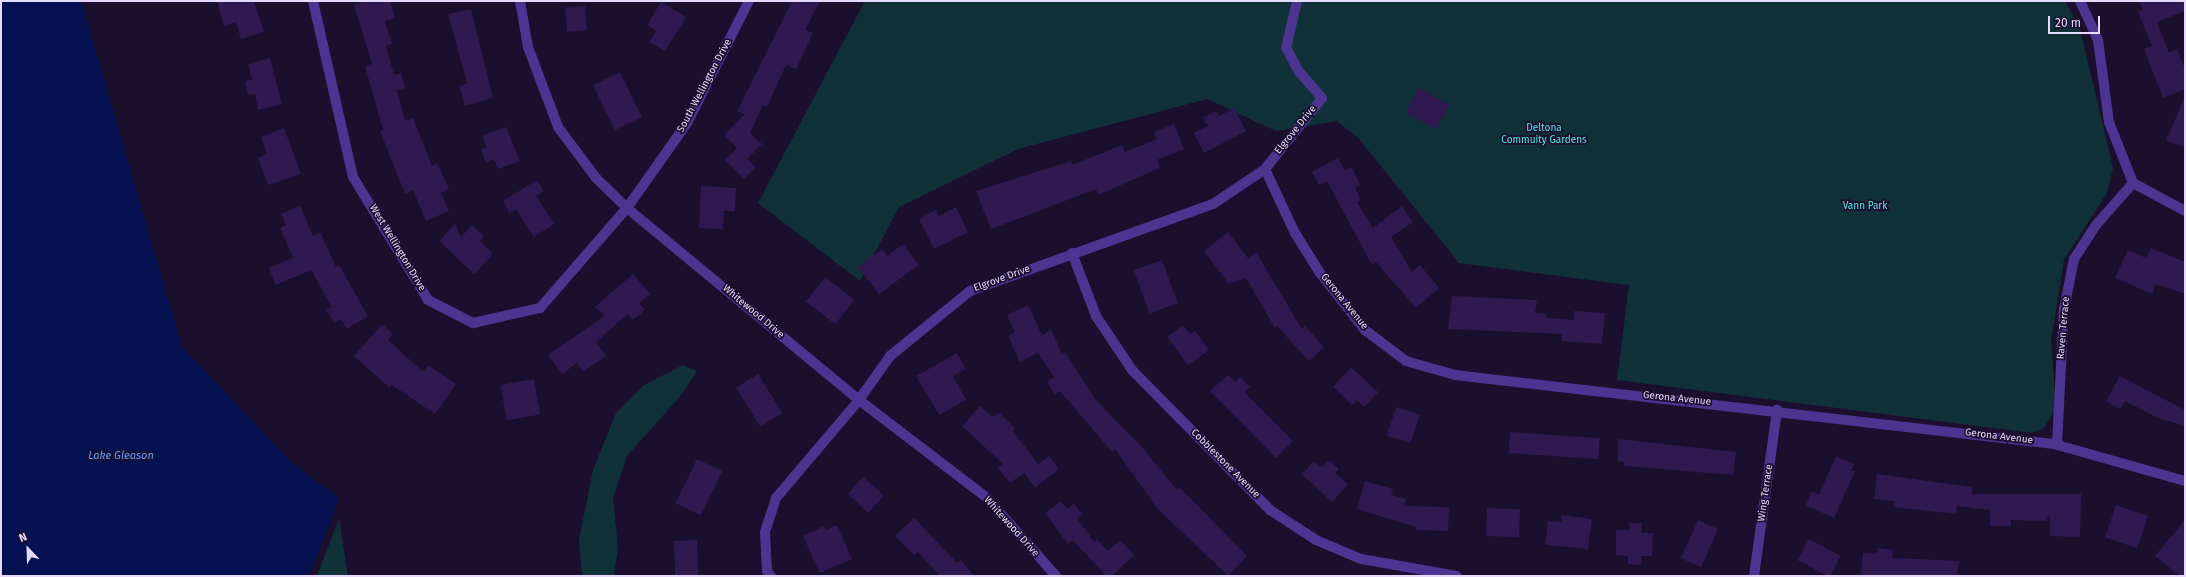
<!DOCTYPE html>
<html>
<head>
<meta charset="utf-8">
<style>
  body { margin:0 }
  #map { position:relative; width:2186px; height:577px; overflow:hidden; background:#1a0f2d; font-family:"Fira Sans",sans-serif }
  div>[style] { position:absolute }
  [style*='--x'] { left:calc(var(--x)*1px); top:calc(var(--y)*1px); width:calc(var(--w)*1px); rotate:calc(var(--a)*1deg) }
  .green>* { inset:0; background:#113138 }
  .water>* { inset:0; background:#051150 }
  .building>* { inset:0; background:#2f1950; transform-origin:0 0 }
  .minor>* { height:10px; margin:-5px; padding:0 5px; transform-origin:5px; border-radius:5px; background:#4b3591 }
  span { translate:-50% -50%; white-space:nowrap; text-align:center; line-height:1.15; -webkit-text-stroke:3.5px #1a0f2d; paint-order:stroke }
  .street-label { font-size:10px; color:#e6dbff }
  .park-label { font-size:10px; color:#59ece6 }
  .water-label { font-size:11px; color:#699bff; font-style:italic }
  .frame { position:absolute; inset:0; border:2px solid #e6dbff; pointer-events:none }
  .north { position:absolute; left:8px; top:529px; width:40px; height:40px; -webkit-text-stroke:3px #1a0f2d; paint-order:stroke; rotate:337deg; font-size:11px; font-weight:700; line-height:16px; text-align:center; color:#e6dbff }
  .north::after { content:''; display:block; margin:auto; width:14px; height:18px; background:#e6dbff; clip-path:polygon(50% 0,100% 100%,50% 72%,0 100%) }
  .scale { position:absolute; left:2048px; top:16px; width:52px; height:18px; box-sizing:border-box; border:2px solid #e6dbff; border-top:0; padding-left:5px; font-size:12px; line-height:14px; white-space:nowrap; color:#e6dbff; -webkit-text-stroke:3px #1a0f2d; paint-order:stroke }
</style>
</head>
<body>
<div id="map">
  <div class="green">
    <div style="clip-path:polygon(865px 1px,2065px 1px,2080px 29px,2113px 168px,2107px 193px,2064px 260px,2051px 341px,2056px 408px,2044px 428px,2032px 433px,1617px 380px,1629px 285px,1459px 263px,1359px 139px,1337px 121px,1276px 131px,1207px 99px,1018px 149px,899px 207px,860px 281px,758px 203px)"></div>
    <div style="clip-path:polygon(683px 365px,697px 371px,683px 393px,627px 456px,613px 498px,618px 547px,614px 576px,582px 576px,579px 540px,593px 470px,616px 413px,644px 385px)"></div>
    <div style="clip-path:polygon(339px 518px,348px 576px,317px 576px)"></div>
  </div>
  <div class="water">
    <div style="clip-path:polygon(1px 1px,81px 1px,182px 347px,293px 464px,339px 498px,309px 576px,1px 576px)"></div>
  </div>
  <div class="building">
    <div style="clip-path:polygon(217px 1px,254px 1px,264px 32px,241px 39px,236px 22px,224px 26px)"></div>
    <div style="clip-path:polygon(366px 1px,390px 1px,395px 18px,385px 21px,392px 44px,386px 46px,394px 75px,401px 73px,405px 88px,397px 90px,405px 121px,413px 118px,432px 166px,437px 163px,449px 189px,441px 193px,449px 211px,426px 221px,413px 190px,405px 194px,380px 131px,383px 130px,365px 66px,372px 64px,354px 5px)"></div>
    <div style="clip-path:polygon(792px 1px,820px 1px,805px 30px,813px 33px,796px 69px,786px 65px,767px 107px,763px 105px,750px 133px,762px 144px,747px 159px,756px 167px,744px 179px,725px 160px,737px 148px,724px 135px,745px 114px,737px 111px)"></div>
    <div style="clip-path:polygon(2140px 1px,2185px 1px,2185px 11px,2157px 22px,2169px 53px,2177px 49px,2185px 69px,2185px 89px,2163px 98px,2144px 49px,2152px 46px,2138px 12px,2143px 10px)"></div>
    <div style="clip-path:polygon(661px 2px,686px 17px,665px 51px,649px 42px,656px 31px,647px 25px)"></div>
    <div style="left:585px;top:6px;width:24px;height:20px;rotate:85deg"></div>
    <div style="clip-path:polygon(471px 9px,493px 98px,465px 106px,459px 86px,467px 83px,448px 14px)"></div>
    <div style="clip-path:polygon(270px 58px,282px 104px,258px 110px,255px 94px,248px 95px,245px 81px,252px 80px,248px 64px)"></div>
    <div style="left:620px;top:72px;width:50px;height:30px;rotate:64deg"></div>
    <div style="left:1418px;top:88px;width:35px;height:28px;rotate:27deg"></div>
    <div style="clip-path:polygon(2185px 97px,2185px 148px,2166px 140px)"></div>
    <div style="clip-path:polygon(1234px 108px,1246px 131px,1204px 153px,1194px 133px,1208px 126px,1203px 118px,1216px 111px,1219px 116px)"></div>
    <div style="clip-path:polygon(1174px 124px,1184px 149px,1157px 160px,1160px 168px,1098px 195px,1096px 189px,991px 229px,976px 191px,1071px 161px,1072px 165px,1122px 145px,1125px 152px,1157px 139px,1154px 132px)"></div>
    <div style="clip-path:polygon(506px 127px,520px 161px,498px 169px,494px 159px,486px 163px,481px 150px,487px 147px,482px 136px)"></div>
    <div style="clip-path:polygon(284px 128px,301px 174px,268px 185px,258px 158px,267px 154px,261px 137px)"></div>
    <div style="clip-path:polygon(1338px 158px,1345px 171px,1351px 167px,1361px 185px,1355px 188px,1361px 200px,1357px 202px,1373px 228px,1402px 206px,1413px 222px,1391px 237px,1412px 272px,1420px 265px,1439px 288px,1416px 308px,1376px 262px,1372px 265px,1327px 181px,1319px 185px,1312px 172px)"></div>
    <div style="clip-path:polygon(537px 180px,544px 191px,536px 196px,554px 224px,534px 237px,516px 209px,510px 213px,503px 201px)"></div>
    <div style="clip-path:polygon(701px 186px,736px 188px,735px 211px,724px 211px,723px 229px,699px 228px)"></div>
    <div style="clip-path:polygon(300px 206px,313px 236px,320px 232px,336px 267px,339px 265px,368px 316px,347px 329px,341px 319px,334px 323px,326px 310px,332px 307px,311px 270px,276px 285px,269px 268px,293px 258px,280px 228px,286px 225px,281px 214px)"></div>
    <div style="clip-path:polygon(956px 207px,968px 232px,934px 249px,919px 219px,936px 210px,939px 216px)"></div>
    <div style="clip-path:polygon(455px 224px,461px 237px,472px 225px,484px 236px,480px 241px,493px 254px,474px 274px,439px 241px)"></div>
    <div style="clip-path:polygon(1228px 232px,1248px 258px,1256px 252px,1302px 329px,1305px 326px,1324px 347px,1309px 361px,1277px 326px,1275px 328px,1246px 278px,1229px 284px,1204px 251px)"></div>
    <div style="clip-path:polygon(903px 244px,919px 265px,879px 294px,858px 267px,882px 249px,887px 256px)"></div>
    <div style="clip-path:polygon(2151px 248px,2185px 262px,2185px 294px,2156px 284px,2152px 294px,2115px 278px,2128px 250px,2146px 258px)"></div>
    <div style="left:1162px;top:260px;width:46px;height:30px;rotate:70deg"></div>
    <div style="clip-path:polygon(633px 274px,650px 294px,639px 303px,645px 310px,633px 320px,628px 314px,596px 342px,606px 356px,583px 372px,577px 363px,562px 374px,548px 355px,604px 316px,595px 307px)"></div>
    <div style="left:825px;top:277px;width:37px;height:31px;rotate:38deg"></div>
    <div style="clip-path:polygon(1452px 296px,1537px 300px,1535px 313px,1547px 314px,1546px 318px,1574px 320px,1574px 311px,1605px 313px,1602px 344px,1562px 341px,1562px 334px,1448px 329px)"></div>
    <div style="clip-path:polygon(1028px 305px,1042px 335px,1051px 330px,1062px 354px,1065px 352px,1095px 399px,1141px 446px,1177px 490px,1179px 487px,1247px 556px,1228px 576px,1157px 508px,1115px 449px,1112px 452px,1060px 391px,1055px 394px,1047px 382px,1054px 377px,1038px 353px,1020px 362px,1008px 336px,1015px 332px,1007px 315px)"></div>
    <div style="clip-path:polygon(382px 324px,393px 334px,388px 340px,423px 372px,428px 365px,456px 384px,435px 414px,392px 385px,390px 388px,354px 356px)"></div>
    <div style="clip-path:polygon(1183px 325px,1190px 334px,1195px 331px,1209px 350px,1188px 365px,1167px 337px)"></div>
    <div style="clip-path:polygon(957px 353px,966px 369px,953px 376px,966px 400px,939px 415px,916px 376px)"></div>
    <div style="clip-path:polygon(1351px 367px,1378px 392px,1364px 407px,1357px 400px,1352px 405px,1333px 387px)"></div>
    <div style="left:758px;top:374px;width:46px;height:26px;rotate:58deg"></div>
    <div style="clip-path:polygon(1228px 375px,1235px 382px,1241px 377px,1250px 387px,1244px 392px,1293px 441px,1276px 458px,1210px 391px)"></div>
    <div style="clip-path:polygon(2120px 376px,2185px 410px,2185px 426px,2158px 418px,2125px 401px,2120px 409px,2106px 401px)"></div>
    <div style="left:534px;top:379px;width:36px;height:34px;rotate:80deg"></div>
    <div style="clip-path:polygon(980px 406px,993px 417px,998px 412px,1015px 428px,1013px 431px,1038px 464px,1049px 456px,1059px 469px,1035px 488px,1024px 473px,1010px 483px,998px 468px,1003px 464px,962px 426px)"></div>
    <div style="left:1396px;top:407px;width:25px;height:30px;rotate:18deg"></div>
    <div style="left:1510px;top:432px;width:90px;height:21px;rotate:4deg"></div>
    <div style="clip-path:polygon(1618px 439px,1736px 452px,1733px 475px,1624px 466px,1624px 462px,1618px 461px)"></div>
    <div style="clip-path:polygon(1836px 456px,1854px 464px,1851px 471px,1855px 471px,1834px 518px,1806px 505px,1812px 491px,1819px 495px)"></div>
    <div style="left:697px;top:459px;width:28px;height:49px;rotate:26deg"></div>
    <div style="clip-path:polygon(1329px 460px,1339px 469px,1335px 473px,1348px 484px,1332px 502px,1302px 474px,1314px 461px,1322px 468px)"></div>
    <div style="clip-path:polygon(1877px 474px,1972px 487px,1972px 494px,2081px 494px,2080px 537px,2050px 536px,2050px 514px,2046px 521px,2011px 520px,2011px 526px,1990px 526px,1990px 510px,1957px 506px,1956px 514px,1893px 507px,1894px 501px,1874px 499px)"></div>
    <div style="left:863px;top:477px;width:28px;height:23px;rotate:42deg"></div>
    <div style="clip-path:polygon(1365px 481px,1393px 489px,1391px 495px,1406px 499px,1404px 506px,1449px 507px,1448px 531px,1416px 530px,1416px 527px,1357px 509px)"></div>
    <div style="clip-path:polygon(1061px 501px,1067px 509px,1074px 504px,1082px 514px,1077px 518px,1094px 542px,1097px 539px,1108px 551px,1120px 540px,1134px 555px,1112px 576px,1106px 576px,1073px 540px,1068px 544px,1045px 513px)"></div>
    <div style="left:2116px;top:505px;width:34px;height:34px;rotate:19deg"></div>
    <div style="left:1487px;top:508px;width:33px;height:28px;rotate:2deg"></div>
    <div style="clip-path:polygon(1562px 515px,1592px 519px,1588px 549px,1545px 545px,1548px 521px,1561px 522px)"></div>
    <div style="clip-path:polygon(914px 518px,957px 563px,961px 560px,974px 576px,940px 576px,918px 552px,914px 555px,895px 536px)"></div>
    <div style="left:1698px;top:520px;width:22px;height:42px;rotate:24deg"></div>
    <div style="clip-path:polygon(2185px 520px,2185px 576px,2180px 576px,2155px 556px)"></div>
    <div style="clip-path:polygon(1629px 523px,1642px 523px,1641px 533px,1653px 533px,1652px 556px,1641px 556px,1641px 565px,1628px 564px,1628px 556px,1616px 555px,1616px 530px,1629px 530px)"></div>
    <div style="clip-path:polygon(837px 525px,852px 559px,820px 573px,803px 536px,824px 526px,826px 530px)"></div>
    <div style="left:1809px;top:539px;width:36px;height:24px;rotate:28deg"></div>
    <div style="left:697px;top:540px;width:36px;height:23px;rotate:88deg"></div>
    <div style="clip-path:polygon(1877px 548px,1893px 550px,1892px 558px,1959px 561px,1957px 576px,1861px 576px,1863px 553px,1876px 554px)"></div>
  </div>
  <div class="minor">
    <div style="--x:313;--y:1;--w:180;--a:77.2"></div>
    <div style="--x:353;--y:177;--w:144;--a:58.6"></div>
    <div style="--x:428;--y:300;--w:51;--a:27.1"></div>
    <div style="--x:473;--y:323;--w:69;--a:-12.6"></div>
    <div style="--x:540;--y:308;--w:133;--a:-49"></div>
    <div style="--x:627;--y:208;--w:104;--a:-54.8"></div>
    <div style="--x:687;--y:123;--w:137;--a:-63.1"></div>
    <div style="--x:520;--y:1;--w:47;--a:80.1"></div>
    <div style="--x:528;--y:47;--w:85;--a:69.4"></div>
    <div style="--x:558;--y:127;--w:64;--a:53.3"></div>
    <div style="--x:596;--y:178;--w:43;--a:44.1"></div>
    <div style="--x:627;--y:208;--w:301;--a:39.6"></div>
    <div style="--x:859;--y:400;--w:161;--a:37.4"></div>
    <div style="--x:987;--y:498;--w:104;--a:48.5"></div>
    <div style="--x:2080;--y:1;--w:43;--a:65.2"></div>
    <div style="--x:2098;--y:40;--w:83;--a:82.4"></div>
    <div style="--x:2109;--y:122;--w:66;--a:68.5"></div>
    <div style="--x:2133;--y:183;--w:59;--a:28.3"></div>
    <div style="--x:1265;--y:169;--w:71;--a:64.9"></div>
    <div style="--x:1295;--y:233;--w:47;--a:58"></div>
    <div style="--x:1320;--y:273;--w:73;--a:51.7"></div>
    <div style="--x:1365;--y:330;--w:51;--a:37.1"></div>
    <div style="--x:1406;--y:361;--w:51;--a:15.9"></div>
    <div style="--x:1455;--y:375;--w:603;--a:6.57"></div>
    <div style="--x:2054;--y:444;--w:136;--a:15.8"></div>
    <div style="--x:1072;--y:253;--w:67;--a:69.1"></div>
    <div style="--x:1096;--y:316;--w:65;--a:56.3"></div>
    <div style="--x:1132;--y:370;--w:197;--a:45.4"></div>
    <div style="--x:1270;--y:510;--w:55;--a:33.1"></div>
    <div style="--x:1316;--y:540;--w:49;--a:22.9"></div>
    <div style="--x:1361;--y:559;--w:97;--a:10"></div>
    <div style="--x:2057;--y:445;--w:136;--a:-87.1"></div>
    <div style="--x:2064;--y:309;--w:51;--a:-78.7"></div>
    <div style="--x:2074;--y:259;--w:40;--a:-57.1"></div>
    <div style="--x:2096;--y:225;--w:56;--a:-48.6"></div>
    <div style="--x:771;--y:576;--w:6;--a:-129"></div>
    <div style="--x:767;--y:571;--w:39;--a:-93"></div>
    <div style="--x:765;--y:532;--w:36;--a:-72"></div>
    <div style="--x:776;--y:498;--w:128;--a:-49.7"></div>
    <div style="--x:859;--y:400;--w:54;--a:-54.8"></div>
    <div style="--x:890;--y:356;--w:103;--a:-39.1"></div>
    <div style="--x:970;--y:291;--w:258;--a:-19.7"></div>
    <div style="--x:1213;--y:204;--w:63;--a:-33.9"></div>
    <div style="--x:1265;--y:169;--w:91;--a:-51.2"></div>
    <div style="--x:1322;--y:98;--w:35;--a:-131"></div>
    <div style="--x:1299;--y:72;--w:27;--a:-118"></div>
    <div style="--x:1286;--y:48;--w:48;--a:-76.8"></div>
    <div style="--x:1754;--y:576;--w:168;--a:-82.1"></div>
  </div>
  <div class="street-label">
    <span style="left:705px;top:86px;rotate:-62deg">South Wellington Drive</span>
    <span style="left:1296px;top:130px;rotate:-51deg">Elgrove Drive</span>
    <span style="left:397px;top:248px;rotate:59deg">West Wellington Drive</span>
    <span style="left:1002px;top:279px;rotate:-20deg">Elgrove Drive</span>
    <span style="left:1344px;top:302px;rotate:51deg">Gerona Avenue</span>
    <span style="left:753px;top:312px;rotate:40deg">Whitewood Drive</span>
    <span style="left:2064px;top:328px;rotate:-85deg">Raven Terrace</span>
    <span style="left:1677px;top:399px;rotate:6deg">Gerona Avenue</span>
    <span style="left:1999px;top:437px;rotate:7deg">Gerona Avenue</span>
    <span style="left:1225px;top:464px;rotate:45deg">Cobblestone Avenue</span>
    <span style="left:1766px;top:493px;rotate:-82deg">Wing Terrace</span>
    <span style="left:1011px;top:527px;rotate:48deg">Whitewood Drive</span>
  </div>
  <div class="park-label">
    <span style="left:1544px;top:134px">Deltona<br>Commuity Gardens</span>
    <span style="left:1865px;top:207px">Vann Park</span>
  </div>
  <div class="water-label">
    <span style="left:121px;top:456px">Lake Gleason</span>
  </div>
  <div class="frame"></div>
  <div class="north">N</div>
  <div class="scale">20 m</div>
</div>
</body>
</html>
